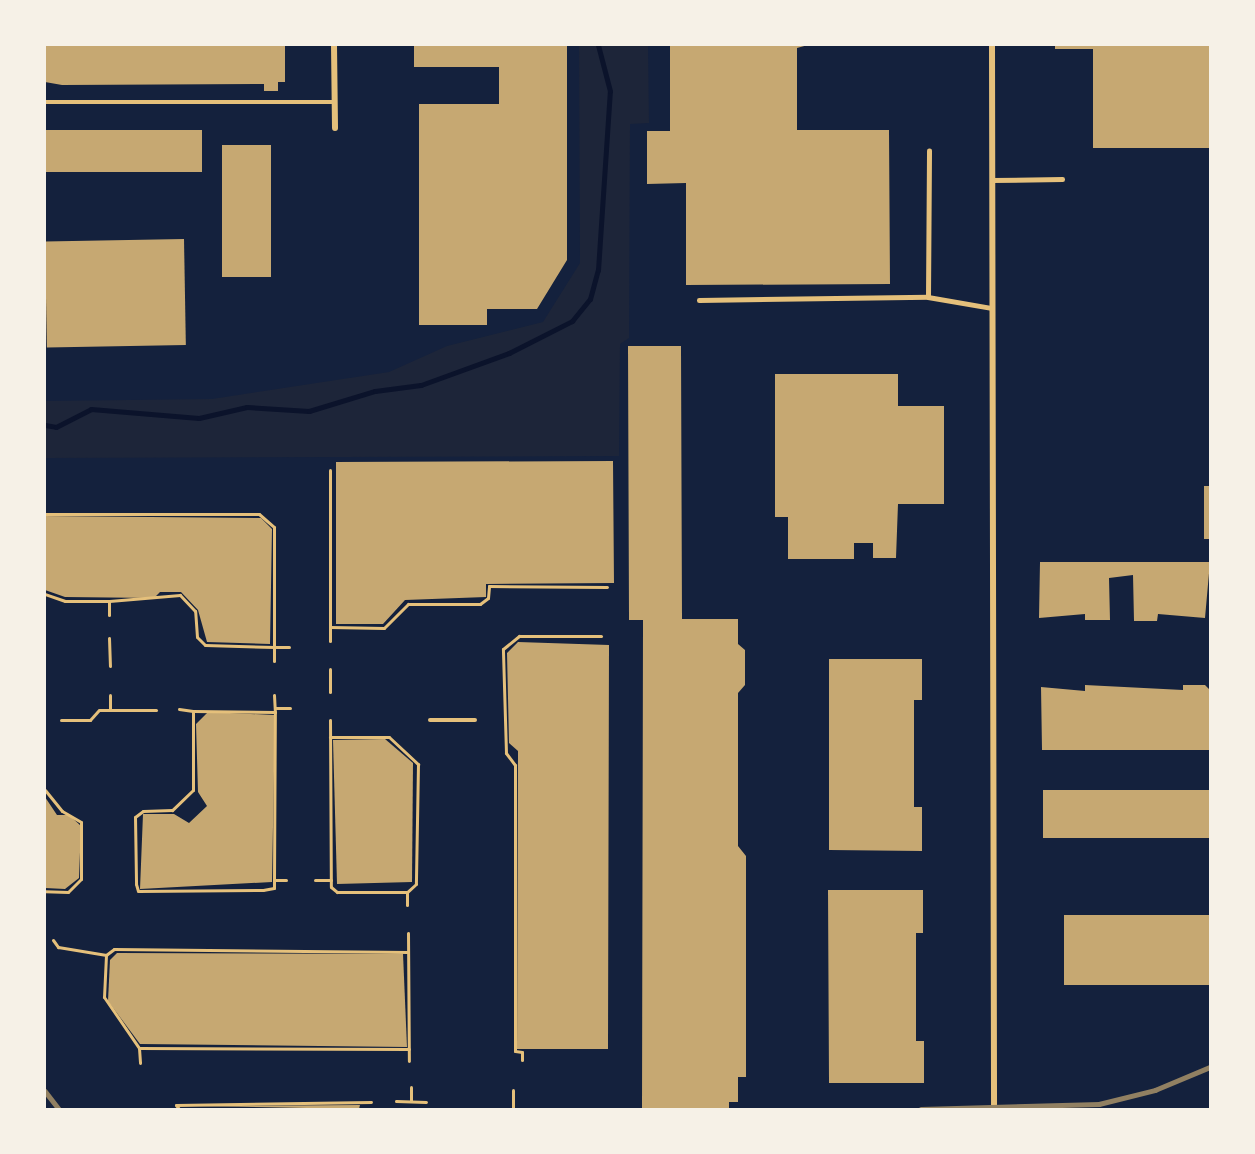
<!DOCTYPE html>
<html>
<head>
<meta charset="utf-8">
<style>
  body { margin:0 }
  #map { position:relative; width:1255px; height:1154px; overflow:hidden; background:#14213d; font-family:"Roboto Serif",serif }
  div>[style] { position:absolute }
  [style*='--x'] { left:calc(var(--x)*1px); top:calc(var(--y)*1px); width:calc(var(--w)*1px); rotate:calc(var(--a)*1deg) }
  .green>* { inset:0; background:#1d2539 }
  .stream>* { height:5px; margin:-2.5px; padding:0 2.5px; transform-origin:2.5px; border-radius:2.5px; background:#0b132b }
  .building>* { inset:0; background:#c6a872; transform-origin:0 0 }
  .path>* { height:3px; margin:-1.5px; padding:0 1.5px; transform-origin:1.5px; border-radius:1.5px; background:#e5c07b }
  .service>* { height:4.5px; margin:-2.25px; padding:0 2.25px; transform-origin:2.25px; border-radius:2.25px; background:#e5c07b }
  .minor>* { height:6px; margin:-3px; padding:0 3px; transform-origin:3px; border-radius:3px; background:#e5c07b }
  .rail>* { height:4.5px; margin:-2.25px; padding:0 2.25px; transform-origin:2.25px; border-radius:2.25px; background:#918062 }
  span { translate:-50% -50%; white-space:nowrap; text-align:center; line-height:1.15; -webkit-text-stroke:5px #f6f1e7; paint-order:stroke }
  .frame { position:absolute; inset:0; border:46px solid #f6f1e7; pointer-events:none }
</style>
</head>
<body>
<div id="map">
  <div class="green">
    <div style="clip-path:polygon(579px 45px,648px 45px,649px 123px,630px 124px,629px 338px,620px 344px,619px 456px,45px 458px,45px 401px,212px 399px,389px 372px,447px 346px,543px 322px,580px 263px)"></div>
  </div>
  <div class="stream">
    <div style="--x:45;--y:425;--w:11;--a:10"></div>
    <div style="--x:56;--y:427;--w:39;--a:-27"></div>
    <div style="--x:91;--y:409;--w:108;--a:4.8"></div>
    <div style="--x:199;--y:418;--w:49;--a:-12.9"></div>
    <div style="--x:247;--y:407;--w:62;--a:3.7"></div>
    <div style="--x:309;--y:411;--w:69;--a:-16.9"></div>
    <div style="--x:375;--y:391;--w:46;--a:-7.4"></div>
    <div style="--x:421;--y:385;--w:94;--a:-20"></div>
    <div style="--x:509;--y:353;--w:71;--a:-26.9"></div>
    <div style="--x:572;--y:321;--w:28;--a:-51"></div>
    <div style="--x:590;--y:299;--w:30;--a:-75"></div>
    <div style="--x:598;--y:270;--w:179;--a:-86.2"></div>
    <div style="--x:610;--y:91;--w:48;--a:-104.6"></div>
  </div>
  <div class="building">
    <div style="clip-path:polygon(45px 45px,285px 45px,285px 82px,278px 82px,278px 91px,264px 91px,264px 84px,62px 85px,45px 82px)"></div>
    <div style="clip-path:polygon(414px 45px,567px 45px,567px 260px,537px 309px,487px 309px,487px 325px,419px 325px,419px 104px,499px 104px,499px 67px,414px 67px)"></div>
    <div style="clip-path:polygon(670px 45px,808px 45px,797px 48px,797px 130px,889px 130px,890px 284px,686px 285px,686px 183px,647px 184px,647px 131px,670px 131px)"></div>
    <div style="clip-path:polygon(1055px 45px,1210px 45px,1210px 148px,1093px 148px,1093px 49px,1055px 49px)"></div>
    <div style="left:202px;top:130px;width:42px;height:157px;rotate:90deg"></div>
    <div style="left:222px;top:145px;width:49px;height:132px"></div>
    <div style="left:184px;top:239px;width:106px;height:139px;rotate:89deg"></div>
    <div style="clip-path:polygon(628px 346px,681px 346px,682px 619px,738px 619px,738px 644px,745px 650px,745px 685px,738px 693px,738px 846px,746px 856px,746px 1077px,738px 1077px,738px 1102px,729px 1102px,729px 1109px,642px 1109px,643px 620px,629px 620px)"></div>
    <div style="clip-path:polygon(775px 374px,898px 374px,898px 406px,944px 406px,944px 504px,898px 504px,896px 558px,873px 558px,873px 543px,854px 543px,854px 559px,788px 559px,788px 517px,775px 517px)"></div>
    <div style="clip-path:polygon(613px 461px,614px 583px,486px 584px,486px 597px,405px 600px,383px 624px,336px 624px,336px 462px)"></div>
    <div style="left:1204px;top:486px;width:6px;height:53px"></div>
    <div style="clip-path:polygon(45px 516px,261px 518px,272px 529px,270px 644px,207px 642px,198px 610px,181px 592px,160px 592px,154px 598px,65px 597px,45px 590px)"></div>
    <div style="clip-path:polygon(1040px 562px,1210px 562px,1205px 618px,1158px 614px,1157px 621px,1134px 621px,1133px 575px,1109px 578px,1110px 620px,1085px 620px,1085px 614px,1039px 618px)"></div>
    <div style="clip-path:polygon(518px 642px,609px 645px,608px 1049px,517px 1049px,518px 751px,509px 743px,507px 653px)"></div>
    <div style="clip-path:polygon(829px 659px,922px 659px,922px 700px,914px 700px,914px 807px,922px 807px,922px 851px,829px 850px)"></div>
    <div style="clip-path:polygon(1085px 685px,1183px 690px,1183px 685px,1205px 685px,1210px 690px,1210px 750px,1042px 750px,1041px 687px,1085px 691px)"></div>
    <div style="clip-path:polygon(208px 712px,275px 715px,272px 882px,140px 889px,143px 814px,174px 814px,189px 823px,207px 806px,198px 792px,196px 724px)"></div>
    <div style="clip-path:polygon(385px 739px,413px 763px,412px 882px,337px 884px,333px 740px)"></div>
    <div style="left:1043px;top:790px;width:167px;height:48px"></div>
    <div style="clip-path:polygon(45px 797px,57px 815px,69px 815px,81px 826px,79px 878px,65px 889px,45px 888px)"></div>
    <div style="clip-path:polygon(828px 890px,923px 890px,923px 933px,916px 933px,916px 1041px,924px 1041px,924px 1083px,829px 1083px)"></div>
    <div style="left:1064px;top:915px;width:146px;height:70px"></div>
    <div style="clip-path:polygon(117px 953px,403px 954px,407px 1047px,140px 1044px,108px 1001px,110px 960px)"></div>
    <div style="clip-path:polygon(360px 1105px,359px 1109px,198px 1106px)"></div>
  </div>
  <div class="path">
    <div style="--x:330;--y:470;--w:171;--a:90"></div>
    <div style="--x:45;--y:514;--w:214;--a:0"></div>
    <div style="--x:259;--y:514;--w:20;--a:41"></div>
    <div style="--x:274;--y:527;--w:120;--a:90"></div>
    <div style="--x:274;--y:647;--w:69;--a:-178.3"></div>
    <div style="--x:205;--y:645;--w:11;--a:-135"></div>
    <div style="--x:197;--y:637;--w:26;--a:-94"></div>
    <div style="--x:195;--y:611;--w:22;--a:-133"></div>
    <div style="--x:180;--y:595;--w:71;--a:175.2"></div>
    <div style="--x:109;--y:601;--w:44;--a:180"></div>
    <div style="--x:65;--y:601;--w:21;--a:-161"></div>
    <div style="--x:109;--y:601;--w:14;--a:90"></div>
    <div style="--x:330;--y:627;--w:54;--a:1.1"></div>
    <div style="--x:384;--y:628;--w:34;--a:-45"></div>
    <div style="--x:408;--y:604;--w:72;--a:0"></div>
    <div style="--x:480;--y:604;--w:10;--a:-37"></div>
    <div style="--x:488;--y:598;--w:12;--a:-85"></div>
    <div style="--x:489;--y:586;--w:118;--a:0.5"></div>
    <div style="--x:109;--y:638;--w:28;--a:88"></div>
    <div style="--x:274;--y:661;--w:14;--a:-90"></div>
    <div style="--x:274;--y:647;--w:15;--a:0"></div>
    <div style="--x:330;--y:669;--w:23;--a:90"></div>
    <div style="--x:110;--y:695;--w:15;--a:90"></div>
    <div style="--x:274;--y:695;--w:17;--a:87"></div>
    <div style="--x:275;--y:712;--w:82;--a:-179.3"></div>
    <div style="--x:193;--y:711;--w:79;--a:90"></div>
    <div style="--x:193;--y:790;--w:29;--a:136"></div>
    <div style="--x:172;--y:810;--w:29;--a:178"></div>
    <div style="--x:143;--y:811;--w:10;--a:143"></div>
    <div style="--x:135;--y:817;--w:67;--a:89.1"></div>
    <div style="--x:136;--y:884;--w:7;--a:74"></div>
    <div style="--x:138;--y:891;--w:125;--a:-0.5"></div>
    <div style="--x:263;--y:890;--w:11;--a:-10"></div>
    <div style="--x:274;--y:888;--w:8;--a:-90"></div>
    <div style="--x:274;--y:880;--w:12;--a:0"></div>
    <div style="--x:275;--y:708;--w:15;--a:0"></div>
    <div style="--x:179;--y:709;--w:14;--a:8"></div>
    <div style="--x:61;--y:720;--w:29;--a:0"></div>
    <div style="--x:90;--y:720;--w:13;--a:-48"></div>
    <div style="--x:99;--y:710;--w:57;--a:0"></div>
    <div style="--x:330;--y:720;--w:167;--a:89.7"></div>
    <div style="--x:331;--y:887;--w:8;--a:40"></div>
    <div style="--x:337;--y:892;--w:70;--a:0"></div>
    <div style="--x:407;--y:892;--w:13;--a:90"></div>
    <div style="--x:330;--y:737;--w:59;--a:0"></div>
    <div style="--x:389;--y:737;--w:40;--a:43"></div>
    <div style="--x:418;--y:764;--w:120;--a:91"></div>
    <div style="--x:416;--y:884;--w:12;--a:138"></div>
    <div style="--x:45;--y:790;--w:27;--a:51"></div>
    <div style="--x:62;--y:811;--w:22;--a:30"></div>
    <div style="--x:81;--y:822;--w:57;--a:90"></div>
    <div style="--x:81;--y:879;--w:18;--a:135"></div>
    <div style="--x:68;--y:892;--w:23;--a:-178"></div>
    <div style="--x:274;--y:880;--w:168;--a:-89.7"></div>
    <div style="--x:315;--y:880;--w:16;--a:0"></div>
    <div style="--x:408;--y:933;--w:128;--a:89.6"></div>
    <div style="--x:53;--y:940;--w:9;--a:54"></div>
    <div style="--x:58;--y:947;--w:49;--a:9.5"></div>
    <div style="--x:408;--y:952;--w:294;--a:-179.4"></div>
    <div style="--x:114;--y:949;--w:10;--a:143"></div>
    <div style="--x:106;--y:955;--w:42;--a:92.7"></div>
    <div style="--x:104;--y:997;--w:62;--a:55.5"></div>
    <div style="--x:139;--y:1048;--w:270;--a:0.2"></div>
    <div style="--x:139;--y:1048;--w:15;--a:86"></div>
    <div style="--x:522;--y:1060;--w:8;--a:-90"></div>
    <div style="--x:522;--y:1052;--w:7;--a:-172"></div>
    <div style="--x:515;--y:1051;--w:286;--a:-90"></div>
    <div style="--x:515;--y:765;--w:15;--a:-127"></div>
    <div style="--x:506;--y:753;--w:104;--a:-91.7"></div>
    <div style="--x:503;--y:649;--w:21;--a:-39"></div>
    <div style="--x:519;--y:636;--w:82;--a:0"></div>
    <div style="--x:411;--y:1087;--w:14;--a:90"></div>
    <div style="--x:513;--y:1090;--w:19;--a:90"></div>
    <div style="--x:396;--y:1101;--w:30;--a:2"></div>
    <div style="--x:179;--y:1109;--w:5;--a:-127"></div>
    <div style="--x:176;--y:1105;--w:195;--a:-0.9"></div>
  </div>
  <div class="service">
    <div style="--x:45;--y:102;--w:289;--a:0"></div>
    <div style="--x:992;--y:180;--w:70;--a:-0.8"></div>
    <div style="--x:928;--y:297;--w:146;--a:-89.6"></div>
    <div style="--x:699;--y:300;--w:229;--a:-0.8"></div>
    <div style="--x:928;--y:297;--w:65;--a:9.8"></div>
    <div style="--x:430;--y:720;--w:45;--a:0"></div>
  </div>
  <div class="minor">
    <div style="--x:334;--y:45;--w:83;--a:89.3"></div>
    <div style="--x:992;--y:45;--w:1064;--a:89.89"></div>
  </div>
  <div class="rail">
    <div style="--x:45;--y:1091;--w:23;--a:52"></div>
    <div style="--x:921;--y:1109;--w:178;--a:-1.6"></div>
    <div style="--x:1099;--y:1104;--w:58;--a:-14"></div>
    <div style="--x:1155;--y:1090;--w:60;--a:-22.7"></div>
  </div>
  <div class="frame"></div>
</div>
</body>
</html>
